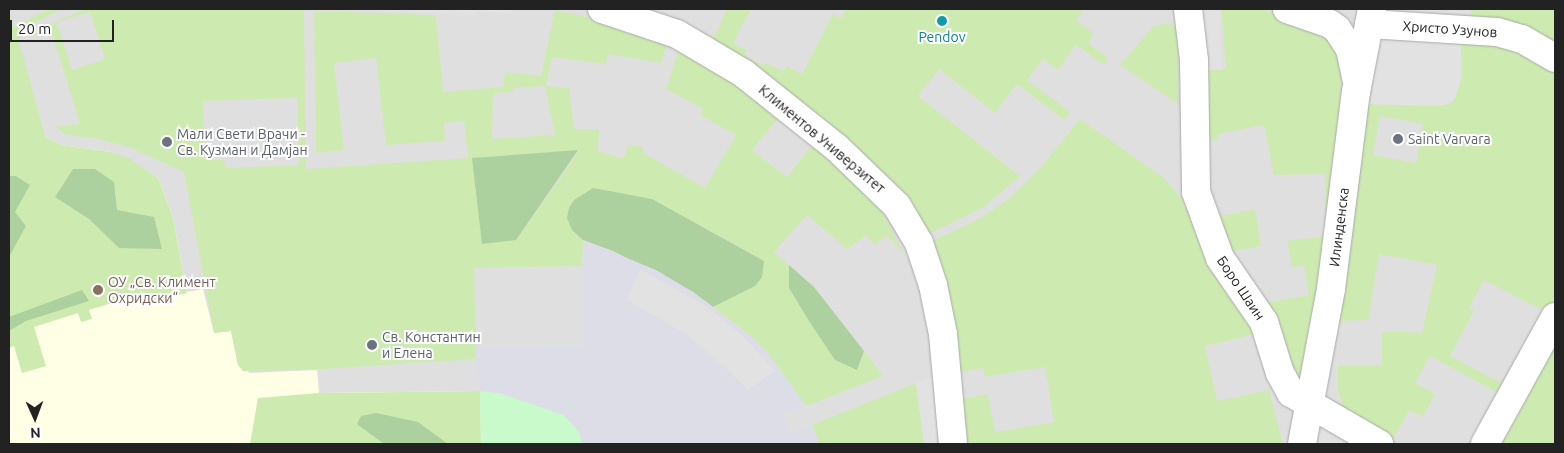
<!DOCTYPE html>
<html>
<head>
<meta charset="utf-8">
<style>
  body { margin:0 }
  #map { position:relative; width:1564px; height:453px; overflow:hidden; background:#f2efe9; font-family:Ubuntu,sans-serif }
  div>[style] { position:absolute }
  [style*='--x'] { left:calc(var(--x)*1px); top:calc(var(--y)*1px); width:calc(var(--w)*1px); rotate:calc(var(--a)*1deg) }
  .residential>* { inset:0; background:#e0dfdf; transform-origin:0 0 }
  .education>* { inset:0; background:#ffffe5 }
  .grass>* { inset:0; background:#cdebb0 }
  .forest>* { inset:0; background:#add19e }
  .park>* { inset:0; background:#c8facc }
  .parking>* { inset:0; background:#e2e2e2; transform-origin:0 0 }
  .plaza>* { inset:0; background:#dddde8 }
  .roads { filter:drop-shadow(0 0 1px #a9a9a9) drop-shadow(0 0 1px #a9a9a9) }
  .minor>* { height:28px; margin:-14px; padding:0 14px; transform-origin:14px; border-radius:14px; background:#fff }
  .dots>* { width:14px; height:14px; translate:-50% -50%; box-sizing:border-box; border:2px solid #fff; border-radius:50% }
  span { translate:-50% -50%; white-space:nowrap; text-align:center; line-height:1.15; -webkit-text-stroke:4px #fff; paint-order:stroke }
  .street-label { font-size:14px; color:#222 }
  .culture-label { font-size:14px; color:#0d838f }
  .worship-label { font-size:14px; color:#5b616d }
  .left { translate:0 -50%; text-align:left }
  .education-label { font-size:14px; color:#785e54 }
  .frame { position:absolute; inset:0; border:10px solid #222; pointer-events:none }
  .north { position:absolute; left:10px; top:393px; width:50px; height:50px; -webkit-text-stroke:4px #fff; paint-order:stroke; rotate:178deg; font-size:14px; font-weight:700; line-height:20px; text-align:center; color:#222 }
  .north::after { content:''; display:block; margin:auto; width:18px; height:22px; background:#222; clip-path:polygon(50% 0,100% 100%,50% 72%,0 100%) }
  .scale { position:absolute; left:10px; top:20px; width:104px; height:22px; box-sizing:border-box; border:2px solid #222; border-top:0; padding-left:6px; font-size:15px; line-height:18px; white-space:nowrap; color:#222; -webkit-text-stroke:4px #fff; paint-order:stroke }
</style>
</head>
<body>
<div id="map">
  <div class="residential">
    <div style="left:9px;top:9px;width:1546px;height:435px"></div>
  </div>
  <div class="education">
    <div style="clip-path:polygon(45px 136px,61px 145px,111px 152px,129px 159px,158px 178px,173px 218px,187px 292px,203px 289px,214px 333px,231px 331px,238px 365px,250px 373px,317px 370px,319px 393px,480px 391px,481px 444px,9px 444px,9px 147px)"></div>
  </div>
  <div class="grass">
    <div style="clip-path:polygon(48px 9px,61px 9px,23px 29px,19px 41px,45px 136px,61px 145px,111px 152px,129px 158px,158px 178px,173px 218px,187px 293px,139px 305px,135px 296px,89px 310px,92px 319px,81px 322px,78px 313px,34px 327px,46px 366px,22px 373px,14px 346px,9px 348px,9px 11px,14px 27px)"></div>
    <div style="clip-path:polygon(evenodd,85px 9px,304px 9px,306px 169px,468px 158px,464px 121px,444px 123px,445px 141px,386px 145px,376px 58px,334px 63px,344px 150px,316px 153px,314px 11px,436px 15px,443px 92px,503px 87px,505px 72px,541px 76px,555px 10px,612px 22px,668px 40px,661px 63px,608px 54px,606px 64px,552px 57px,546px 86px,569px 88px,574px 129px,599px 129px,598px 151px,623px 158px,629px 145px,643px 147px,642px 152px,705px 188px,736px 135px,700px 115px,703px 109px,666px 89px,680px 46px,780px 116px,752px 150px,787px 177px,814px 143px,880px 208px,905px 255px,887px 235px,874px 245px,866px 235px,847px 249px,807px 215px,774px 252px,789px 265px,789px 289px,835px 360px,857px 370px,864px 351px,883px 376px,806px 406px,767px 352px,713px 307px,755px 286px,764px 261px,700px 225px,572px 230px,583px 240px,582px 266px,474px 268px,476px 359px,324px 369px,243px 371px,238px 365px,231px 331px,214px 333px,184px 172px,131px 148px,95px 138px,66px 135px,55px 126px,80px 124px,51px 30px,30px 37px,35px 31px,85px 9px,90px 12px,105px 59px,72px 70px,57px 22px,90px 12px,85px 9px,545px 86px,555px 135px,492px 139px,493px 93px,513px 92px,514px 88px,545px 86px,85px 9px,297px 98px,299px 165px,225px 168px,224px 160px,205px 160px,203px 101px,297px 98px,85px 9px,578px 150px,571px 163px,516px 240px,472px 158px,578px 150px)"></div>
    <div style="clip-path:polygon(636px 9px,647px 9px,714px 37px,727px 9px,751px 9px,733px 43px,747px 50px,744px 56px,764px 66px,766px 63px,783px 71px,786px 66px,802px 74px,833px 14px,841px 19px,846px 9px,1084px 9px,1076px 20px,1094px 34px,1088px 43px,1108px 58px,1104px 65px,1076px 45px,1058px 70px,1043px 59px,1027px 80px,1070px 112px,1064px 120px,1017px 84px,995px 113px,939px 69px,918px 96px,1020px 176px,984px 207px,925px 236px,914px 217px)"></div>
    <div style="clip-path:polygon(1221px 9px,1262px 9px,1326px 32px,1343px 62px,1326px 250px,1299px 385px,1263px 303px,1309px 295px,1304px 266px,1292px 267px,1287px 241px,1325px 236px,1325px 174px,1274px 175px,1264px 125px,1218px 134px,1219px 139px,1204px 142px,1202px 70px,1226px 69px)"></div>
    <div style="clip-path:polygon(1472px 9px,1555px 9px,1555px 49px,1467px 22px)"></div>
    <div style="clip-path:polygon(1169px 23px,1176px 27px,1178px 36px,1178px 104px,1120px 65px,1153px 26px)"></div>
    <div style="clip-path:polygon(evenodd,1460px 35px,1494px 39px,1555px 68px,1555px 296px,1546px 312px,1484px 280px,1469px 308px,1474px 311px,1450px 356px,1503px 384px,1498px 393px,1430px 356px,1415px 383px,1435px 394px,1423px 417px,1409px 410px,1393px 440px,1344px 409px,1338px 391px,1338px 366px,1382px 365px,1382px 331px,1422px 333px,1437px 265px,1379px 254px,1368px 320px,1337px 321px,1367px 104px,1438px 106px,1460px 35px,1380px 116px,1423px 124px,1416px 163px,1373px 155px,1380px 116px)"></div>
    <div style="clip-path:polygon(1080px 119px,1164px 178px,1182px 199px,1198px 237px,1257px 334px,1205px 346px,1217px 401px,1269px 390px,1283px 444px,965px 444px,960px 399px,988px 394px,995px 432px,1054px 422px,1045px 367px,985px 377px,983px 368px,955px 373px,928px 243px,979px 219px,1010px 198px,1040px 168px)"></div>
    <div style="clip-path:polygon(1255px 209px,1261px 246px,1228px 252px,1215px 217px)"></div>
    <div style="clip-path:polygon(1555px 343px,1555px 444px,1499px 444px)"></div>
    <div style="clip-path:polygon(916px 383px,924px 444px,819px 444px,812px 425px)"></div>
    <div style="clip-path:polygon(480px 391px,481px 444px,250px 444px,258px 398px,319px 393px)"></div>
  </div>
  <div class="forest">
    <div style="clip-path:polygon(578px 150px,516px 240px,482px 244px,472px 158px)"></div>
    <div style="clip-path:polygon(73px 169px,95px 169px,114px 182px,117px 210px,154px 217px,162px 249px,119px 248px,89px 219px,55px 197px)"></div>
    <div style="clip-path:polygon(9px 176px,16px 176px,30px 185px,15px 212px,26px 226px,9px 257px)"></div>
    <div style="clip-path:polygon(593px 188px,652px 199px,764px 261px,762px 277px,755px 286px,713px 307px,693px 292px,613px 251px,583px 240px,572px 230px,567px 218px,569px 208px,574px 200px)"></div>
    <div style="clip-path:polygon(789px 265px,814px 287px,864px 351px,857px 370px,835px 360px,809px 321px,789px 288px)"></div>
    <div style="clip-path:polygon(82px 290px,89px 301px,26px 321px,9px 331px,9px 317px)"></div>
    <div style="clip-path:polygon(376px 413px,418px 422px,448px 444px,384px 444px,357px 424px,361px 416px)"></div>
  </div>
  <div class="park">
    <div style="clip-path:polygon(480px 391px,499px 393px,564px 415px,579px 432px,582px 444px,481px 444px)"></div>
  </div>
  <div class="parking">
    <div style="clip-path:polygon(314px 9px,512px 9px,511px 13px,476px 11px,475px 15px)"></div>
    <div style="left:1196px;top:9px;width:25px;height:61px"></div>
    <div style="clip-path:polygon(1460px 35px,1462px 76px,1455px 99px,1449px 104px,1438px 106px,1367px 104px,1377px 36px)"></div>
    <div style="clip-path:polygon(640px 268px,706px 306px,744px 337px,775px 371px,748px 390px,724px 365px,686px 334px,626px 300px)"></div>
    <div style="clip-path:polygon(934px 376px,942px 444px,924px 444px,916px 383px)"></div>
    <div style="clip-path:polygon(1317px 428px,1352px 444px,1313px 444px)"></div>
  </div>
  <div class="plaza">
    <div style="clip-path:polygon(evenodd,583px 240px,656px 270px,693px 292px,750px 335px,767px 352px,806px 406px,783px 415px,790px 433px,812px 425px,819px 444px,582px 444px,579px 432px,564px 415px,499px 393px,480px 391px,475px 347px,584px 345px,583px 240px,640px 269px,706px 306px,744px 337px,775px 371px,748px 390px,686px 334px,626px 300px,640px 269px)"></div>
  </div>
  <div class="roads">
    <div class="minor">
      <div style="--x:602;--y:9;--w:79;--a:18.4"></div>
      <div style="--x:677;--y:34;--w:77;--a:30.6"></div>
      <div style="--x:743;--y:73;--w:120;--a:38.6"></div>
      <div style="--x:837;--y:148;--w:83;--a:44"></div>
      <div style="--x:897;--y:206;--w:43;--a:59.3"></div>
      <div style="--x:919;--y:243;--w:44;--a:71.6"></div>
      <div style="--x:933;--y:285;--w:50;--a:78.5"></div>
      <div style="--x:943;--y:334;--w:110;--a:84.8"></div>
      <div style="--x:1188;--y:9;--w:51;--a:83.3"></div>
      <div style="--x:1194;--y:60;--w:132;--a:89.1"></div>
      <div style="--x:1196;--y:192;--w:70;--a:70"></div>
      <div style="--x:1220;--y:258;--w:78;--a:55.5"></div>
      <div style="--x:1264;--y:322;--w:53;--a:72.6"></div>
      <div style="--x:1280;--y:373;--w:23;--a:61"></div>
      <div style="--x:1291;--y:393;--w:102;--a:30.1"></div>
      <div style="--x:1287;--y:9;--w:46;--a:19.2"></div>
      <div style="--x:1330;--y:24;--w:9;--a:36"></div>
      <div style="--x:1337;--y:29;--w:24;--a:57"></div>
      <div style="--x:1350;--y:49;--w:30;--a:78"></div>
      <div style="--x:1369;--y:24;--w:128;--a:3.6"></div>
      <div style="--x:1497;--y:32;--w:26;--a:16"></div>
      <div style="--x:1522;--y:39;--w:38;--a:30"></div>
      <div style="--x:1302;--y:444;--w:158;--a:-79.4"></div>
      <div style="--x:1331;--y:289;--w:199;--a:-82.8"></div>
      <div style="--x:1356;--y:92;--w:85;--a:-79.1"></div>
      <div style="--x:1485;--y:444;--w:145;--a:-61.1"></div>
    </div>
  </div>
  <div class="dots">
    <div style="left:942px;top:21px;background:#0f9aa8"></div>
    <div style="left:1398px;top:139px;background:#6b7280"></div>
    <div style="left:167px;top:142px;background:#6b7280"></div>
    <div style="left:98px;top:290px;background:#8d6e63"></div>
    <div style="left:372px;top:345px;background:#6b7280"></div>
  </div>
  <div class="street-label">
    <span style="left:1450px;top:29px;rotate:4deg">Христо Узунов</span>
    <span style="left:822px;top:139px;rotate:40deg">Климентов Универзитет</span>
    <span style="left:1339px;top:227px;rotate:-83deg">Илинденска</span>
    <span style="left:1241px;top:288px;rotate:56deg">Боро Шаин</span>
  </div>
  <div class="culture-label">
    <span style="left:942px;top:37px">Pendov</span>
  </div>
  <div class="worship-label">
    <span class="left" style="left:177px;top:142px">Мали Свети Врачи -<br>Св. Кузман и Дамјан</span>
    <span class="left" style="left:1408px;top:139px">Saint Varvara</span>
    <span class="left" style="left:382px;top:345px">Св. Константин<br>и Елена</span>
  </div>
  <div class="education-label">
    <span class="left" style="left:108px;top:290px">ОУ „Св. Климент<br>Охридски“</span>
  </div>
  <div class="frame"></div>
  <div class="north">N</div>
  <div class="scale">20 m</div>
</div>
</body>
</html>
